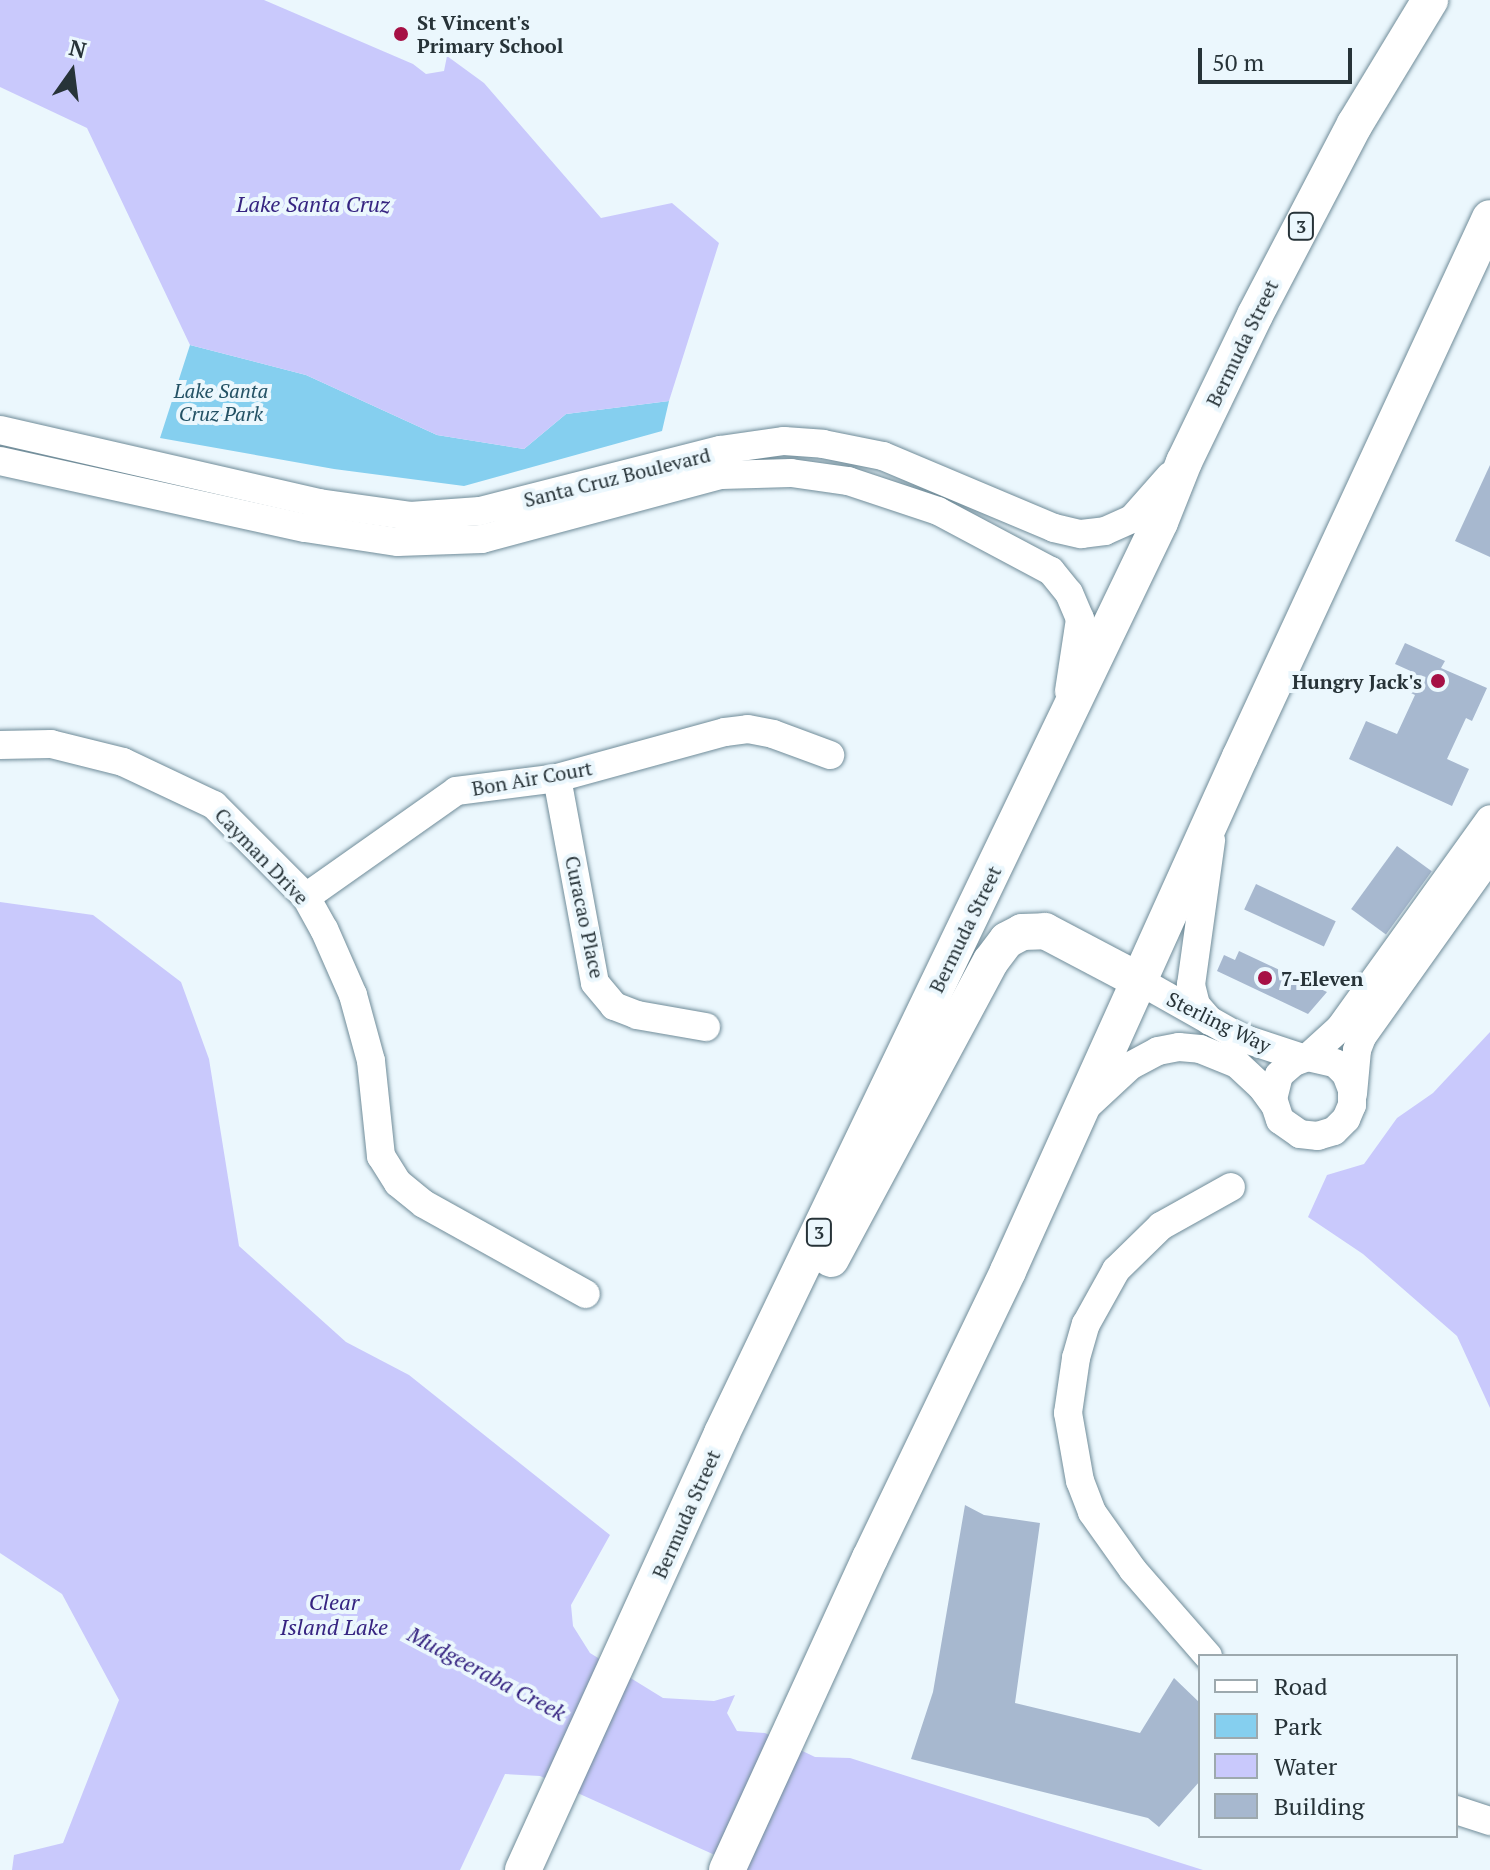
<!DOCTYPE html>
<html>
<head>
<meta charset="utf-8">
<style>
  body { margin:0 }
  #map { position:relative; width:1490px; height:1870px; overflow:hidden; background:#ebf7fd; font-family:"PT Serif",serif }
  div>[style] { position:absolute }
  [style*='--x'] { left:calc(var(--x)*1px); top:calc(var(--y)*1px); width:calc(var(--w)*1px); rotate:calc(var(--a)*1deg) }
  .green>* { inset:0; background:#85cfef }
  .water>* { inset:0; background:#c9c9fc }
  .building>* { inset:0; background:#a7b8cf; transform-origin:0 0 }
  .roads { filter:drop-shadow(0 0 2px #708c99) drop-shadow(0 0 2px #708c99) }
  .minor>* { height:28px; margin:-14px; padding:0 14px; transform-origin:14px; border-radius:14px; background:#fff }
  .major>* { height:36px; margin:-18px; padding:0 18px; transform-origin:18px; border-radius:18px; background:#fff }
  .dots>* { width:22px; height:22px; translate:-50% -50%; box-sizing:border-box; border:4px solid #ebf7fd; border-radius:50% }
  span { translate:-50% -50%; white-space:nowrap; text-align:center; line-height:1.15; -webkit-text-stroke:8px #ebf7fd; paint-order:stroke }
  .shield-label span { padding:2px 6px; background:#ebf7fd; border:2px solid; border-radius:6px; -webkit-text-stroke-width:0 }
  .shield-label { font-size:18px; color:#273338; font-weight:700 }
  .poi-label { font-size:20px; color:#273338; font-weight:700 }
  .left { translate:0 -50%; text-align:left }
  .right { translate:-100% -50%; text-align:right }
  .street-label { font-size:20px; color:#273338 }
  .park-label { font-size:20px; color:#245265; font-style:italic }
  .water-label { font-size:22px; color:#362481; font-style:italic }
  .legend { position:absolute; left:1198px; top:1654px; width:260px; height:184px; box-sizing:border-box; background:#ebf7fd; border:2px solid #9da9ae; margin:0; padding:10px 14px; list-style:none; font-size:24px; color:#273338 }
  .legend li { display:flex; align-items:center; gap:16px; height:40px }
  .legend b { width:40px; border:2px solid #9da9ae }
  .north { position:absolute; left:32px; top:32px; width:80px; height:80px; -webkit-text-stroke:6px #ebf7fd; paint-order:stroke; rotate:14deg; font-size:22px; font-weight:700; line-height:32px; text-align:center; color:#273338 }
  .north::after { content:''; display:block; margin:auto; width:28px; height:36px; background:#273338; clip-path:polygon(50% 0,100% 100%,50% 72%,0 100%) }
  .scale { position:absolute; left:1198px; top:48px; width:154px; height:36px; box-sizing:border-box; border:4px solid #273338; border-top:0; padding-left:10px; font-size:24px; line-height:28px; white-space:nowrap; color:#273338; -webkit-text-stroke:6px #ebf7fd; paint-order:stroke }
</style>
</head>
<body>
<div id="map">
  <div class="green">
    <div style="clip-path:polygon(190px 345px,306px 375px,437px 435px,524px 449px,566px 414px,669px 401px,662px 431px,464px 486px,334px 469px,160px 438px)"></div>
  </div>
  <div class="water">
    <div style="clip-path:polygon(0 0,264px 0,413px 64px,426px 74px,444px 71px,447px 56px,484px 83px,601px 218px,672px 203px,719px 243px,669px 401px,566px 414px,524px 449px,437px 435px,306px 375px,190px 345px,87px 128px,0 87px)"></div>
    <div style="clip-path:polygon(0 902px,93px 915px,181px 982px,209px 1059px,239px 1246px,346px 1342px,409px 1375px,610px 1535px,571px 1605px,573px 1626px,590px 1653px,663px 1698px,714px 1701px,735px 1695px,727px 1713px,737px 1731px,765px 1733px,815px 1757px,850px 1758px,1203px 1870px,748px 1870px,540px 1776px,505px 1774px,460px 1870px,12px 1870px,14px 1855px,63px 1843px,119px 1700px,62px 1594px,0 1553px)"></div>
    <div style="clip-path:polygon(1490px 1032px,1490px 1408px,1457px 1336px,1363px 1254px,1308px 1217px,1327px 1175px,1364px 1164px,1397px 1118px,1433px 1093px)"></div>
  </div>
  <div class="building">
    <div style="clip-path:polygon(1490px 465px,1490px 557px,1455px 541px)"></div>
    <div style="clip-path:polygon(1405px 643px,1445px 661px,1441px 668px,1487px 688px,1472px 721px,1466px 718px,1447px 759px,1469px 769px,1452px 806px,1349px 759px,1366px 721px,1397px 734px,1415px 695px,1407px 691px,1415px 673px,1395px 664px)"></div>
    <div style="left:1397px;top:846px;width:43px;height:78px;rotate:36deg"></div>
    <div style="left:1256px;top:884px;width:88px;height:28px;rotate:25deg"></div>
    <div style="clip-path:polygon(1239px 951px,1327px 992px,1308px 1014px,1217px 971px,1224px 955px,1235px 960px)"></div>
    <div style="clip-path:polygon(965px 1505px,984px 1515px,1040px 1523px,1015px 1703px,1140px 1733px,1174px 1678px,1200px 1703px,1200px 1781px,1159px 1827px,1148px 1818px,911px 1759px,933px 1692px)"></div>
  </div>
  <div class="roads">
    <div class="minor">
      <div style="--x:0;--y:430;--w:327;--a:12.9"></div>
      <div style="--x:319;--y:503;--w:92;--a:8.1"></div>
      <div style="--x:410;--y:516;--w:70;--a:-4.1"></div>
      <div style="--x:480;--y:511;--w:248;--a:-14.3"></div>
      <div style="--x:720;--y:450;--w:65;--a:-8"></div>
      <div style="--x:784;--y:441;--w:39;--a:4"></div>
      <div style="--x:823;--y:444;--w:61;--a:11.3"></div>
      <div style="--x:883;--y:456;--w:186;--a:22.8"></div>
      <div style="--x:1054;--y:528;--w:28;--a:13"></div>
      <div style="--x:1081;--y:534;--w:24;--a:-7"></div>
      <div style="--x:1105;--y:531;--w:30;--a:-24"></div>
      <div style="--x:1132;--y:519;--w:57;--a:-48.5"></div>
      <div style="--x:0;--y:461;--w:312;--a:12.4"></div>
      <div style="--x:305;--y:528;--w:94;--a:8.6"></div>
      <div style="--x:398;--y:542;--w:84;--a:-2"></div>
      <div style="--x:482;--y:539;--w:247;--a:-15"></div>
      <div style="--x:721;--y:475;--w:70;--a:-1.6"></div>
      <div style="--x:791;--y:473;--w:58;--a:8"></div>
      <div style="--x:848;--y:481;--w:95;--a:18.4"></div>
      <div style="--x:938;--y:511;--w:128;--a:28"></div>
      <div style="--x:1051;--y:571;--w:28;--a:51"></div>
      <div style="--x:1069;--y:593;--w:28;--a:67"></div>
      <div style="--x:1080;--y:619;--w:73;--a:98.7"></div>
      <div style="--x:0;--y:745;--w:51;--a:-1.1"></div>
      <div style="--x:51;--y:744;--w:74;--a:14"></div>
      <div style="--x:123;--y:762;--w:101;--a:25.3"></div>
      <div style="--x:214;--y:805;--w:130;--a:45"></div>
      <div style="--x:306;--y:897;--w:37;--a:61"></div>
      <div style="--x:324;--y:929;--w:72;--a:66.3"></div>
      <div style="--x:353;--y:995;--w:68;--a:74.7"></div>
      <div style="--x:371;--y:1061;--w:96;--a:84"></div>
      <div style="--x:381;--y:1156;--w:32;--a:58"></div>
      <div style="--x:398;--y:1183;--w:33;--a:39"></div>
      <div style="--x:424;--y:1204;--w:185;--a:29.1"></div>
      <div style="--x:557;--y:778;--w:208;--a:79.5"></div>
      <div style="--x:595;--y:983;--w:30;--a:50"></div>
      <div style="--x:614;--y:1006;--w:25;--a:21"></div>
      <div style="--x:637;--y:1015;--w:70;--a:9.9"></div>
      <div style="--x:306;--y:897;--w:184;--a:-35.2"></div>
      <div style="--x:456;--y:791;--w:102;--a:-7.3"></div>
      <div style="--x:557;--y:778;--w:174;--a:-15.3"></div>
      <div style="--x:725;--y:732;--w:23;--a:-7"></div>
      <div style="--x:748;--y:729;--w:25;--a:11"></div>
      <div style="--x:773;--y:734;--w:61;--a:20.2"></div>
      <div style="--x:1138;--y:980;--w:116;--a:29.4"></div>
      <div style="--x:1239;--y:1037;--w:67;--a:18.2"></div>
      <div style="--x:1210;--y:1021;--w:21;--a:-131"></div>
      <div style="--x:1196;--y:1005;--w:21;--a:-104"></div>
      <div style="--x:1191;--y:985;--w:146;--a:-82.1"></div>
      <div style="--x:1308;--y:1057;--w:28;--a:13"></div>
      <div style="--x:1335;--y:1063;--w:16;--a:45"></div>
      <div style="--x:1346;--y:1074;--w:17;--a:69"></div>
      <div style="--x:1352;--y:1090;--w:15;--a:90"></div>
      <div style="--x:1352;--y:1105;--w:15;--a:113"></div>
      <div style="--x:1346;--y:1119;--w:17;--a:135"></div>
      <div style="--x:1334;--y:1131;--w:17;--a:163"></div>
      <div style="--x:1318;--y:1136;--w:18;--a:-174"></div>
      <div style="--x:1300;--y:1134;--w:24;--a:-145"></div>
      <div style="--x:1280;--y:1120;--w:22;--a:-108"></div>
      <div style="--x:1273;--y:1099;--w:25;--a:-76"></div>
      <div style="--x:1279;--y:1075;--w:20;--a:-41"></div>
      <div style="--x:1294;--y:1062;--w:15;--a:-20"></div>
      <div style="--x:1308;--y:1057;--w:43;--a:-42.2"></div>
      <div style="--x:1340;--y:1028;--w:257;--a:-54.3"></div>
      <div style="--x:1353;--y:1094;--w:44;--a:-84.8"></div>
      <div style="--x:1357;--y:1050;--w:14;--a:-69"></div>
      <div style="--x:1362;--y:1037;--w:221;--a:-54.6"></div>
      <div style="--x:1088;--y:1105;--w:57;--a:-42.9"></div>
      <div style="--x:1130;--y:1066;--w:32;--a:-28"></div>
      <div style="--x:1158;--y:1051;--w:21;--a:-11"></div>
      <div style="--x:1179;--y:1047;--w:21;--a:5"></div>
      <div style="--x:1200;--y:1049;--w:40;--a:22"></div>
      <div style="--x:1237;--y:1064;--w:33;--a:43"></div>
      <div style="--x:1261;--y:1086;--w:22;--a:54"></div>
      <div style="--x:1208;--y:1656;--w:114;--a:-131.1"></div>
      <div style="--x:1133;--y:1570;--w:71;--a:-125.3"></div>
      <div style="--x:1092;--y:1512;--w:33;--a:-111"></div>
      <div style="--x:1080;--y:1481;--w:69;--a:-100"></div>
      <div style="--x:1068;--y:1413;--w:56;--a:-81.7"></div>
      <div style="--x:1076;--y:1358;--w:35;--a:-74"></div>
      <div style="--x:1086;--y:1324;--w:62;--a:-60.9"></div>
      <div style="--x:1116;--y:1270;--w:63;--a:-44.4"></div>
      <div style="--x:1161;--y:1226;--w:80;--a:-29.1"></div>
      <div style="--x:1456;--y:1810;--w:36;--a:18"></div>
    </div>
    <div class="major">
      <div style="--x:831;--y:1259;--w:338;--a:-61.8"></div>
      <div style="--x:991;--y:961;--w:26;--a:-53"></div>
      <div style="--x:1007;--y:940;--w:17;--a:-28"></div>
      <div style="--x:1022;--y:932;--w:23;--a:-2"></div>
      <div style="--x:1045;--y:931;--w:105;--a:27.8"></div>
      <div style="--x:523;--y:1870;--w:480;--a:-65.5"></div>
      <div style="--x:722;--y:1433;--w:1011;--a:-64.32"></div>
      <div style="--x:1160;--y:522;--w:65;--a:-68.2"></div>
      <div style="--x:1184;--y:462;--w:163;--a:-64.2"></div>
      <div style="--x:1255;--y:315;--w:216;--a:-62.4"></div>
      <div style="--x:1355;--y:124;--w:145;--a:-58.8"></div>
      <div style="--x:727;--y:1870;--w:343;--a:-65.4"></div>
      <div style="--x:870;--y:1558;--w:318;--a:-64.3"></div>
      <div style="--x:1008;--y:1271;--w:564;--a:-65.71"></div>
      <div style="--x:1240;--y:757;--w:594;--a:-65.12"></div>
    </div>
  </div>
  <div class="dots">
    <div style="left:401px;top:34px;background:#a61045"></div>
    <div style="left:1438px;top:681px;background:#a61045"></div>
    <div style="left:1265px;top:978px;background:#a61045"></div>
  </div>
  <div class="shield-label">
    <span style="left:1301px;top:226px">3</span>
    <span style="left:819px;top:1232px">3</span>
  </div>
  <div class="poi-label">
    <span class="left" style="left:417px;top:34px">St Vincent's<br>Primary School</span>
    <span class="right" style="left:1422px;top:681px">Hungry Jack's</span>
    <span class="left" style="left:1281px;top:978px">7-Eleven</span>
  </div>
  <div class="street-label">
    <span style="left:1242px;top:343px;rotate:-64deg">Bermuda Street</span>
    <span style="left:617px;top:477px;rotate:-14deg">Santa Cruz Boulevard</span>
    <span style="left:532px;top:778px;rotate:-10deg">Bon Air Court</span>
    <span style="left:262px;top:856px;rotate:46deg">Cayman Drive</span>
    <span style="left:585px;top:917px;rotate:78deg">Curacao Place</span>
    <span style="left:965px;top:929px;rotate:-64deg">Bermuda Street</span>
    <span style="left:1219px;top:1022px;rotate:26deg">Sterling Way</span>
    <span style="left:686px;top:1514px;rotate:-66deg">Bermuda Street</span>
  </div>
  <div class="park-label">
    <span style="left:221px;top:402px">Lake Santa<br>Cruz Park</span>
  </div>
  <div class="water-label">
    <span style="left:313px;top:204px">Lake Santa Cruz</span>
    <span style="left:334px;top:1614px">Clear<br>Island Lake</span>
    <span style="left:487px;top:1673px;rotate:28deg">Mudgeeraba Creek</span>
  </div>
  <ul class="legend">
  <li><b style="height:10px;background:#fff"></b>Road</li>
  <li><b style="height:22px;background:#85cfef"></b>Park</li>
  <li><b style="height:22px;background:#c9c9fc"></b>Water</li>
  <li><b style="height:22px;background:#a7b8cf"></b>Building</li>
  </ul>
  <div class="north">N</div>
  <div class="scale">50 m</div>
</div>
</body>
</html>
